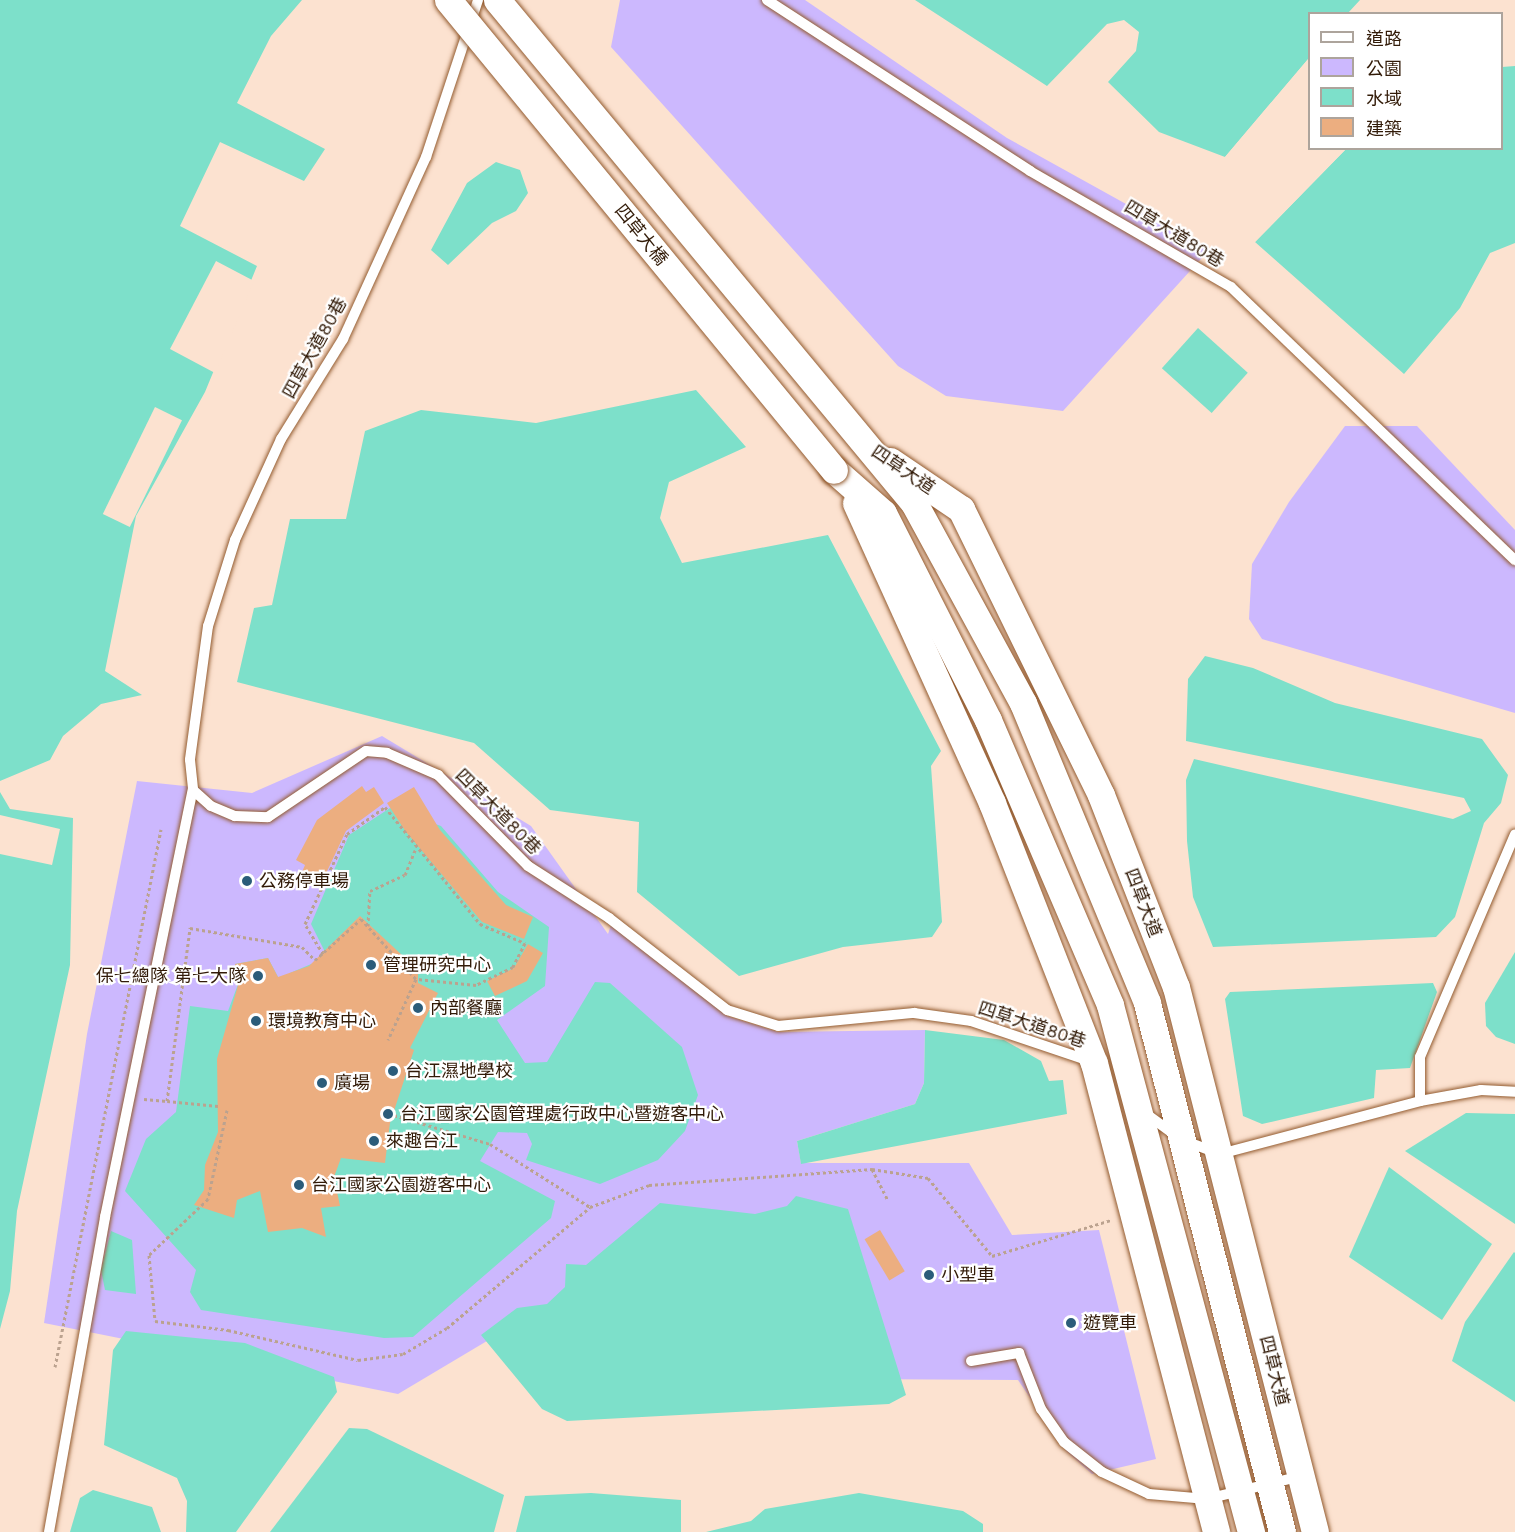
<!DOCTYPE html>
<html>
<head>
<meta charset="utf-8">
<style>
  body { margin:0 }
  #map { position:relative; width:1515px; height:1532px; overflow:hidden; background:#fce2d0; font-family:"Work Sans","Noto Sans TC",sans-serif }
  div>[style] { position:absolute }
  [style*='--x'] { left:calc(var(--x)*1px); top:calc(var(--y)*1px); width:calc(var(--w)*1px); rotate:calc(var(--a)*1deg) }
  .green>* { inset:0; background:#ccb8fe }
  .water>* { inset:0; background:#7de0ca; transform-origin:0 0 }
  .pier>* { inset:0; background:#fce2d0; transform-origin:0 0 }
  .building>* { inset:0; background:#ecae80; transform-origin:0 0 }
  .path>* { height:3px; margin-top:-1.5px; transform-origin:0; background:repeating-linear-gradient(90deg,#bba28f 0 3px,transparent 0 6px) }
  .roads { filter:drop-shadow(0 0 2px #935b2f) drop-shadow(0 0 2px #935b2f) }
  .service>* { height:10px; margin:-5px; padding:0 5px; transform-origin:5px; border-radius:5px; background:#fff }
  .tertiary>* { height:27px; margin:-13.5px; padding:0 13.5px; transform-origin:13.5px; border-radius:13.5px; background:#fff }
  .bridges { filter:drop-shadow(0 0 2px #935b2f) drop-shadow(0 0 2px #935b2f) }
  .tertiary-bridge>* { height:27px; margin:-13.5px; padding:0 13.5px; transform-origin:13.5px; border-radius:13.5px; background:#fff }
  .dots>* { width:16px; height:16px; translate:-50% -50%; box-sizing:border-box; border:3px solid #fff; border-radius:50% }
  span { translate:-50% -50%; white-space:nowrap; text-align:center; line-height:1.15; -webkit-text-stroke:4.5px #fff; paint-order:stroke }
  .street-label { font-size:18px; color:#321b08 }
  .poi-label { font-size:18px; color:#321b08 }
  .left { translate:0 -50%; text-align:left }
  .right { translate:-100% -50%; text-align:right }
  .legend { position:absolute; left:1308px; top:12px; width:195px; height:138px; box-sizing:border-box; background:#fff; border:2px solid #ada49c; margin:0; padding:8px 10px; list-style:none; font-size:18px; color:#321b08 }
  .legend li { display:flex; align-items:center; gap:12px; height:30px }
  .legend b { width:30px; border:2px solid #ada49c }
</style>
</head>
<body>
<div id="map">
  <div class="green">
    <div style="clip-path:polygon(620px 0,805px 0,1007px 138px,1209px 250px,1063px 411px,946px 396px,898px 366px,611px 47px)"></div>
    <div style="clip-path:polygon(1345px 426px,1417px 426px,1515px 530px,1515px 713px,1262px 639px,1249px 619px,1252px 564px,1289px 502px)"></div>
    <div style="clip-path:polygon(382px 736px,531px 826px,608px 934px,611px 925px,727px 1016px,778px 1032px,925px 1030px,924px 1083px,915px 1104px,797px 1141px,801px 1163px,969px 1163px,1012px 1235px,1099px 1230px,1156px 1459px,1092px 1474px,1066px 1451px,1018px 1380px,687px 1378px,497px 1335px,398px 1394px,44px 1323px,87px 1034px,137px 781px,252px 793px)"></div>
  </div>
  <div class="water">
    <div style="clip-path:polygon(0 0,302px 0,271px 36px,237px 103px,325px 149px,304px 181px,220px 142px,180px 226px,257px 266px,205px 392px,136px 516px,105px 671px,142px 695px,101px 704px,63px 736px,50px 760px,0 781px)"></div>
    <div style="clip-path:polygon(915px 0,1360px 0,1348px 13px,1310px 14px,1309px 58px,1225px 157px,1159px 132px,1108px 82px,1136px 51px,1139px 32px,1124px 20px,1107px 24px,1047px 86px)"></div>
    <div style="clip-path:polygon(1515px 66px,1515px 243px,1490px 253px,1460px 308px,1404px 374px,1255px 242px,1346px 149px,1502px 148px,1502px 67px)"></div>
    <div style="clip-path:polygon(496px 162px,520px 170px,528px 193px,516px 211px,492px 223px,448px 265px,431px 250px,467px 183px)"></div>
    <div style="left:1198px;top:328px;width:67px;height:54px;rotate:42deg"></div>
    <div style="clip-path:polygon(696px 390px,746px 447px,669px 482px,660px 518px,682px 563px,828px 535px,941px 751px,931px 766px,942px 922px,932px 937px,843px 947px,739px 976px,637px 892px,639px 822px,550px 810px,474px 743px,237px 682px,254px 608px,272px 605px,290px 519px,346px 519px,365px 431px,421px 410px,536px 423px)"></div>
    <div style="clip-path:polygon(1205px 656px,1253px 668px,1335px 703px,1482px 739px,1508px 775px,1501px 803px,1484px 823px,1455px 917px,1436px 937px,1213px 947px,1193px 897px,1187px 841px,1186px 780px,1194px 759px,1453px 819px,1471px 811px,1464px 798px,1186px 741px,1188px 679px)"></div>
    <div style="clip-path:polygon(0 792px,10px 809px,73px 818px,70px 965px,17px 1211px,10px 1291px,0 1329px)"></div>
    <div style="clip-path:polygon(390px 808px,441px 826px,498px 892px,549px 927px,545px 986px,497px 1020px,525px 1063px,547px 1062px,595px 982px,610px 983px,682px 1047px,698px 1095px,685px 1131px,658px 1160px,600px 1184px,526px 1160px,532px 1144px,527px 1133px,498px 1132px,480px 1161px,555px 1201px,551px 1218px,413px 1337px,384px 1338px,201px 1310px,190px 1292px,196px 1270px,125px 1191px,146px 1139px,176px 1112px,190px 1006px,228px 1011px,240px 979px,235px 964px,268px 958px,286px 992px,294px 993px,290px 973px,323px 959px,324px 950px,311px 924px,349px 835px)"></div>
    <div style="clip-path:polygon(1515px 952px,1515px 1044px,1496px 1037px,1486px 1026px,1485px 1003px)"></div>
    <div style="clip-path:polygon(1433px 983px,1437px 992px,1410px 1068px,1376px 1070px,1374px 1098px,1262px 1124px,1243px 1116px,1225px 999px,1230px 992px)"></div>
    <div style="clip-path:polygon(925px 1030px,1004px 1040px,1041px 1061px,1049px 1081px,1063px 1080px,1067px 1114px,801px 1164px,797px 1141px,915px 1104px,924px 1083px)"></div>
    <div style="clip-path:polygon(1466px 1113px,1515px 1114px,1515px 1224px,1405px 1151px)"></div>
    <div style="clip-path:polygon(1389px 1167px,1492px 1244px,1442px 1320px,1349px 1257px)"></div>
    <div style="clip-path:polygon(796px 1196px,848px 1209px,906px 1395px,889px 1404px,567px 1421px,542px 1409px,481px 1335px,517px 1308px,547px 1304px,565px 1287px,566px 1264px,586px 1265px,660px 1203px,755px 1214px,787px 1206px)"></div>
    <div style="clip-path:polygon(111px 1231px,132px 1240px,136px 1294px,105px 1290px,101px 1270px)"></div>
    <div style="clip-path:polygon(1514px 1252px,1515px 1253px,1515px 1402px,1452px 1361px,1465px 1322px)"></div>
    <div style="clip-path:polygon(126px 1331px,245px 1343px,334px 1377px,337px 1392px,236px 1532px,186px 1532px,187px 1501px,177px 1478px,104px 1445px,113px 1350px)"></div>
    <div style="clip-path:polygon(349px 1428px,367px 1429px,504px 1495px,494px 1532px,270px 1532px)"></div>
    <div style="clip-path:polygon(93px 1490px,152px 1507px,161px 1532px,70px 1532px,80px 1498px)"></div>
    <div style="clip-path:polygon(591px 1493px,681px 1500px,681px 1532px,516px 1532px,525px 1496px)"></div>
    <div style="clip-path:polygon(859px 1493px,963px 1511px,983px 1524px,983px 1532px,706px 1532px,751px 1521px,765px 1509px)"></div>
  </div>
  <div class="pier">
    <div style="clip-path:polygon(1309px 58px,1310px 63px,1224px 160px,1225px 157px)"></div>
    <div style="clip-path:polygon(1341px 148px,1346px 149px,1255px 242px,1253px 240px)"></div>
    <div style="clip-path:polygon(216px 261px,254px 281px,215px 373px,170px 349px)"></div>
    <div style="left:155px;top:407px;width:30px;height:119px;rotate:26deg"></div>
    <div style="clip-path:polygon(0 815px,60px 829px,52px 865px,0 854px)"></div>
  </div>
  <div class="building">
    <div style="clip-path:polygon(362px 786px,366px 792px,374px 787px,384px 803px,346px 831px,322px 882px,302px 872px,305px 865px,296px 860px,317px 820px)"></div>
    <div style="clip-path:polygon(414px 787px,440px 830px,506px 905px,533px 917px,524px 939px,482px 922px,406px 832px,387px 803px)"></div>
    <div style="clip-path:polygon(360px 916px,418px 970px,418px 983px,438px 993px,410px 1048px,414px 1050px,390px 1123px,385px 1163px,341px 1158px,334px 1177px,340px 1206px,321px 1208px,326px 1237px,302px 1228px,268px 1232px,260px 1191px,237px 1200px,234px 1218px,194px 1205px,204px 1190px,205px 1165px,218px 1132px,217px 1059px,240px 978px,235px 964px,268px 958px,278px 977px,309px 966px)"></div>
    <div style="clip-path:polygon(528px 944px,543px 953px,527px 981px,495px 996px,487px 981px,514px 968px)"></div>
    <div style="left:880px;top:1230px;width:48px;height:18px;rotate:59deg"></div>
  </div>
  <div class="path">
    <div style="--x:368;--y:926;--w:35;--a:-87"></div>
    <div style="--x:370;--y:891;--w:38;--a:-25"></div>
    <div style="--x:405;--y:875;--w:27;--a:-68"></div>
    <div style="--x:323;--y:954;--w:35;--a:-121"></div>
    <div style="--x:305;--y:924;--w:99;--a:-65"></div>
    <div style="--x:347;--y:834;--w:47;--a:-35.4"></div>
    <div style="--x:385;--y:807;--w:151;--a:50.9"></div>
    <div style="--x:480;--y:924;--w:49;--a:22.9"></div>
    <div style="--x:525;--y:943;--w:27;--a:117"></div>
    <div style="--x:513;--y:967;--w:41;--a:154.1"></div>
    <div style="--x:476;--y:985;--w:59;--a:-174.2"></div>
    <div style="--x:144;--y:1099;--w:23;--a:5"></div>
    <div style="--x:218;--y:1106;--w:51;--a:-174.4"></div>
    <div style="--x:167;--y:1101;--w:175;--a:-82.4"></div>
    <div style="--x:190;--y:928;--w:114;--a:9.6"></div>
    <div style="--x:302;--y:947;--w:18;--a:45"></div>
    <div style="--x:315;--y:960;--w:62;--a:-41.7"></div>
    <div style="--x:361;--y:919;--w:81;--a:47.5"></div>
    <div style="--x:416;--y:979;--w:67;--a:114.7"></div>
    <div style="--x:227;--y:1110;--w:91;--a:102.1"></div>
    <div style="--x:208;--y:1199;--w:81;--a:136.5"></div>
    <div style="--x:149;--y:1255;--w:66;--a:84.8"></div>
    <div style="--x:155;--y:1321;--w:74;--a:7"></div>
    <div style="--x:228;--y:1330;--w:133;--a:13"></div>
    <div style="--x:358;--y:1360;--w:45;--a:-7.6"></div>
    <div style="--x:403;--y:1354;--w:51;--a:-30.6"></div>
    <div style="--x:447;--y:1328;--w:187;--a:-40.2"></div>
    <div style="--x:394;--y:1115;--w:100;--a:16.8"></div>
    <div style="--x:490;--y:1144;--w:118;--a:32.2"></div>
    <div style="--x:590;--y:1207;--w:63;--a:-20.4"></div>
    <div style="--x:649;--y:1185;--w:224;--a:-4.1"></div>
    <div style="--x:872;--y:1169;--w:35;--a:63"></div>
    <div style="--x:872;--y:1169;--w:57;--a:9.1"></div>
    <div style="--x:928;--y:1178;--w:101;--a:50.6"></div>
    <div style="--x:992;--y:1256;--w:124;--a:-16.8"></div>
    <div style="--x:55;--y:1367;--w:548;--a:-78.85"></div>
  </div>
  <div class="roads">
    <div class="service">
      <div style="--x:478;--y:0;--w:165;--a:108.3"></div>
      <div style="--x:426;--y:157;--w:200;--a:114.5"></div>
      <div style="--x:343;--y:339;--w:118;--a:121.8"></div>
      <div style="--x:281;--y:439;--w:111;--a:114.5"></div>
      <div style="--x:235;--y:540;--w:90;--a:107.4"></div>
      <div style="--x:208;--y:626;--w:135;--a:97.7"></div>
      <div style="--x:190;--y:760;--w:30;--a:84"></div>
      <div style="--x:193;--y:790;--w:24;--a:42"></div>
      <div style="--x:211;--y:806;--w:26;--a:23"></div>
      <div style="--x:235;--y:816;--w:33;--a:2"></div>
      <div style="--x:268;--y:817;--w:118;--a:-34"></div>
      <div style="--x:366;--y:751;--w:21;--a:5"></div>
      <div style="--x:387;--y:753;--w:56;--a:23.3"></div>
      <div style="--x:438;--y:775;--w:128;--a:45.3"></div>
      <div style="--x:528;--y:866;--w:96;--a:32.7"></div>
      <div style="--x:609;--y:918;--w:150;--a:37.9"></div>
      <div style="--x:727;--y:1010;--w:53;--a:17.4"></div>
      <div style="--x:778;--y:1026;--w:137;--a:-5.5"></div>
      <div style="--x:914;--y:1013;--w:58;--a:8"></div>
      <div style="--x:971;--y:1021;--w:126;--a:18.6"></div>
      <div style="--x:767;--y:0;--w:314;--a:33"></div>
      <div style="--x:1030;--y:171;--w:232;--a:30"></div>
      <div style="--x:1231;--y:287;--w:394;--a:43.9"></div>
      <div style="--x:1420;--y:1101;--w:44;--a:-90"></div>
      <div style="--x:1420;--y:1057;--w:242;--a:-66.9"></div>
      <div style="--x:1145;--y:1113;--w:46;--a:36.1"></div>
      <div style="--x:1182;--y:1140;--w:40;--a:20.2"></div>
      <div style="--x:1220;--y:1154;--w:207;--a:-14.8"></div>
      <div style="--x:1420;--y:1101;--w:62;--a:-10.2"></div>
      <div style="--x:1481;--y:1090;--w:34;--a:3"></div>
      <div style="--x:971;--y:1361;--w:49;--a:-9.5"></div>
      <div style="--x:1019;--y:1353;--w:60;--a:68.6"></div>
      <div style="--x:1041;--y:1409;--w:40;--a:55.1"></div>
      <div style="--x:1064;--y:1442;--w:48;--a:38.3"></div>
      <div style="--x:1102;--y:1472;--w:52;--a:25.1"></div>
      <div style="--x:1149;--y:1494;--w:58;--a:4.9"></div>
      <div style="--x:1207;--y:1499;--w:97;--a:-13.7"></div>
      <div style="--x:49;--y:1532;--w:320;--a:-79.9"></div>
      <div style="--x:105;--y:1217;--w:436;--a:-78.4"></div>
    </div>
    <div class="tertiary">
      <div style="--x:497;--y:0;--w:653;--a:50.34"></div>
      <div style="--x:914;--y:503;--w:228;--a:61.4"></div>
      <div style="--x:1023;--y:703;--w:325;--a:67.5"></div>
      <div style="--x:1147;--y:1003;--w:546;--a:75.68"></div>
      <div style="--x:890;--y:461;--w:86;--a:34.1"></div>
      <div style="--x:961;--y:509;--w:318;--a:63.9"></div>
      <div style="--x:1101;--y:795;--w:206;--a:68.7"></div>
      <div style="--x:1176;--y:987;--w:562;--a:75.69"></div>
      <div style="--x:834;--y:470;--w:65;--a:41.3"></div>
      <div style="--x:883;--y:513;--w:232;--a:63.1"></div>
      <div style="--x:988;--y:720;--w:310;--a:66.8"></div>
      <div style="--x:1110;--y:1005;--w:546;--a:75.02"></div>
      <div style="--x:856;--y:503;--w:329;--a:65.6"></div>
      <div style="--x:992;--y:803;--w:279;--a:68.6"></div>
      <div style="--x:1094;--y:1063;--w:485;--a:75.4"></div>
    </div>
  </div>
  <div class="bridges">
    <div class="tertiary-bridge">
      <div style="--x:448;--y:0;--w:608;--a:50.6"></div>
    </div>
  </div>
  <div class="dots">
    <div style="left:247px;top:881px;background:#2b5c7a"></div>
    <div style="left:371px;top:965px;background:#2b5c7a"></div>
    <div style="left:258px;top:976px;background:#2b5c7a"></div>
    <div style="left:418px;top:1008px;background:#2b5c7a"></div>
    <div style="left:256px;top:1021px;background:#2b5c7a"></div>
    <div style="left:393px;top:1071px;background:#2b5c7a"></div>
    <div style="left:322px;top:1083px;background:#2b5c7a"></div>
    <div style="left:388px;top:1114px;background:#2b5c7a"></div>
    <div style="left:374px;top:1141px;background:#2b5c7a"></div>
    <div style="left:299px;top:1185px;background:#2b5c7a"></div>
    <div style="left:929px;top:1275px;background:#2b5c7a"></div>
    <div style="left:1071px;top:1323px;background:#2b5c7a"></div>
  </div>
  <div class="street-label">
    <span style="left:1174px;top:234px;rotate:31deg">四草大道80巷</span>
    <span style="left:641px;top:235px;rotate:51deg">四草大橋</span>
    <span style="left:315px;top:348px;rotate:-61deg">四草大道80巷</span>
    <span style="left:903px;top:470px;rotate:34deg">四草大道</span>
    <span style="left:498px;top:812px;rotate:45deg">四草大道80巷</span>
    <span style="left:1143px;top:903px;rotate:69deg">四草大道</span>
    <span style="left:1032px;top:1025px;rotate:18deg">四草大道80巷</span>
    <span style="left:1274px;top:1371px;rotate:76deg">四草大道</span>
  </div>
  <div class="poi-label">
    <span class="left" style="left:259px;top:881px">公務停車場</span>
    <span class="left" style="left:383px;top:965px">管理研究中心</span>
    <span class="right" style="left:246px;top:976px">保七總隊 第七大隊</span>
    <span class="left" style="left:430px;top:1008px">內部餐廳</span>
    <span class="left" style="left:268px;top:1021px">環境教育中心</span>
    <span class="left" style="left:405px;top:1071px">台江濕地學校</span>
    <span class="left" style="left:334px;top:1083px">廣場</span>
    <span class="left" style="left:400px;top:1114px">台江國家公園管理處行政中心暨遊客中心</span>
    <span class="left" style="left:386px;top:1141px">來趣台江</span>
    <span class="left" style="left:311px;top:1185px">台江國家公園遊客中心</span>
    <span class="left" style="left:941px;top:1275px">小型車</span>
    <span class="left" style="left:1083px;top:1323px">遊覽車</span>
  </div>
  <ul class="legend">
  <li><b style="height:8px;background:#fff"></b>道路</li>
  <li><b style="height:16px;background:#ccb8fe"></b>公園</li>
  <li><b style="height:16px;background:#7de0ca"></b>水域</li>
  <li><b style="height:16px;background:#ecae80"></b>建築</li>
  </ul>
</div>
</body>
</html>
